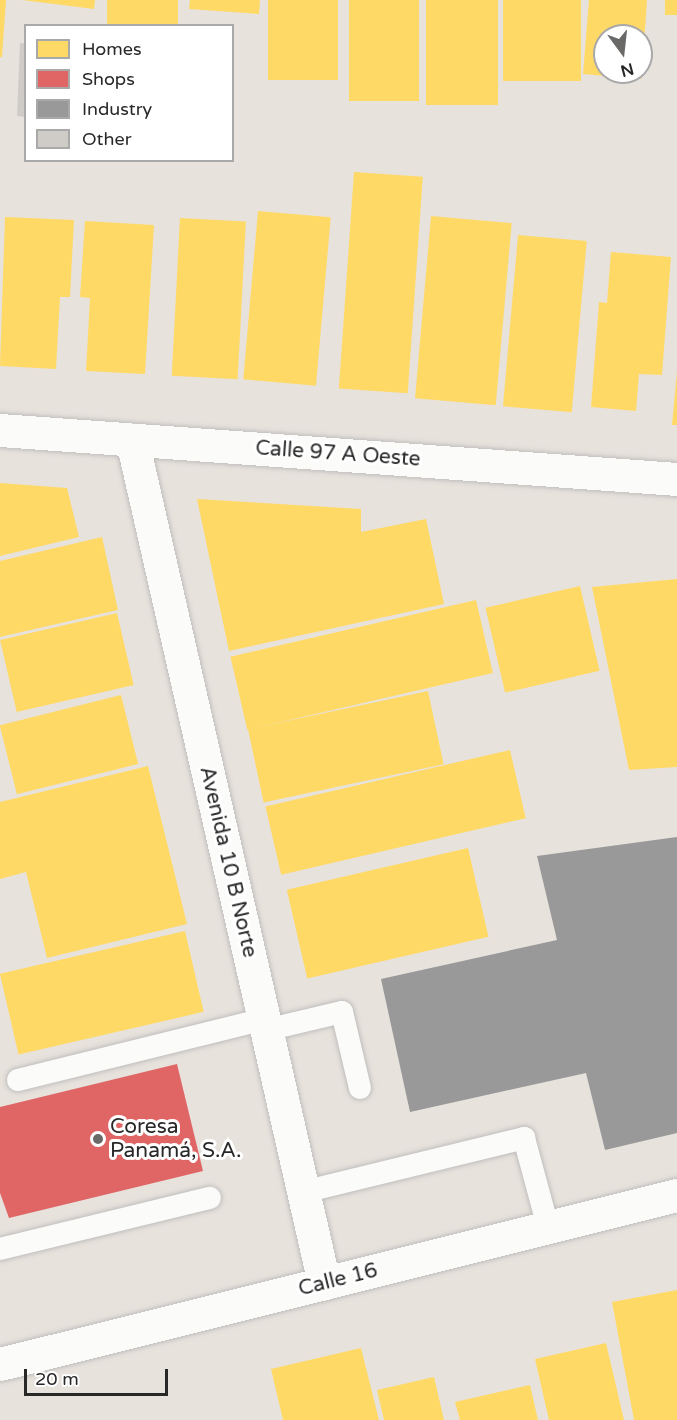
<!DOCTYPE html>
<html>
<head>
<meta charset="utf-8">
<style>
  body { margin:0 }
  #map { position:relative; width:677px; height:1420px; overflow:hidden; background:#e7e2dc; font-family:"Varela Round",sans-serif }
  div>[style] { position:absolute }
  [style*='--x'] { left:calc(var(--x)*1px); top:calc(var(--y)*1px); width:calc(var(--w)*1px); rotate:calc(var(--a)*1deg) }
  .homes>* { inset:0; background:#ffd966; transform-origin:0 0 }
  .shops>* { inset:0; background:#e06666 }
  .industry>* { inset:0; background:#999 }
  .building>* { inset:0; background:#cfccc8 }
  .roads { filter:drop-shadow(0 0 2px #c0bebe) drop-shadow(0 0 2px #c0bebe) }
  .lane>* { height:22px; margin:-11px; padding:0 11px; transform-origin:11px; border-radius:11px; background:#fbfbfa }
  .street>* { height:33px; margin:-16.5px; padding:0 16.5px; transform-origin:16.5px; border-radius:16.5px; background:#fbfbfa }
  .secondary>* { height:33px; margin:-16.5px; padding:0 16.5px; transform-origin:16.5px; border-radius:16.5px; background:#fbfbfa }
  .dots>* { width:16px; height:16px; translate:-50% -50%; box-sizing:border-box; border:3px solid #fff; border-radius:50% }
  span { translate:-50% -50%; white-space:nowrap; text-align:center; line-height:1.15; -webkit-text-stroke:6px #fff; paint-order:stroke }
  .street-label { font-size:21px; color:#282828 }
  .poi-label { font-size:21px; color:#282828 }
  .left { translate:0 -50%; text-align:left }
  .legend { position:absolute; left:24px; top:24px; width:210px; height:138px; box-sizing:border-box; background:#fff; border:2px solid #a9a9a9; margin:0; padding:8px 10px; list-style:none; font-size:18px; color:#282828 }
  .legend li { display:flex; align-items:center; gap:12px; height:30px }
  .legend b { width:30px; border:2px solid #a9a9a9 }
  .north { position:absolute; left:593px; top:24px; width:60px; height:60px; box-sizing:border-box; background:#fff; border:2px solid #a9a9a9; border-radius:50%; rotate:165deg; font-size:16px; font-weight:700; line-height:24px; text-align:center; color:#282828 }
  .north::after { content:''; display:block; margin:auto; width:21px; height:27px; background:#6b6967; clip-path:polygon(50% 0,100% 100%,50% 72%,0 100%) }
  .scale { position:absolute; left:24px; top:1369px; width:144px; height:27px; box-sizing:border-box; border:3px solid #282828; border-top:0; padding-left:8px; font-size:18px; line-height:21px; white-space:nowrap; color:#282828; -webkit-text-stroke:4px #fff; paint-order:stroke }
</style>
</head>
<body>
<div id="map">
  <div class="homes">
    <div style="clip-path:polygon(0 0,6px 0,2px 57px,0 57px)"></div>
    <div style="clip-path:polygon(22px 0,95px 0,94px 9px)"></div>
    <div style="left:107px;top:0;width:71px;height:26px"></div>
    <div style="clip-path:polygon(190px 0,260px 0,259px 14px,189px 9px)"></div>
    <div style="left:268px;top:0;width:70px;height:80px"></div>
    <div style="left:349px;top:0;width:70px;height:101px"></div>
    <div style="left:426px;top:0;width:72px;height:105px"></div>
    <div style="left:503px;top:0;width:78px;height:81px"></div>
    <div style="clip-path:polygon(589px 0,647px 0,643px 60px,641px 36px,605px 36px,605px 72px,642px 72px,641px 79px,583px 74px)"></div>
    <div style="left:665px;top:0;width:12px;height:15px"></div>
    <div style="left:354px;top:172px;width:69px;height:217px;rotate:4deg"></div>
    <div style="left:258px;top:211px;width:73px;height:169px;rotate:5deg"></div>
    <div style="left:431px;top:216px;width:81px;height:183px;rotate:5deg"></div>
    <div style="clip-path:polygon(5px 217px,74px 220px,70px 297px,60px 297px,56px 369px,0 366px)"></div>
    <div style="left:180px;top:218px;width:66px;height:158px;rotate:3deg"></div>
    <div style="clip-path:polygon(85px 221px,154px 225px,145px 374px,86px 371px,90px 298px,80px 297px)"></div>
    <div style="left:518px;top:235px;width:69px;height:172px;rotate:5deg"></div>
    <div style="clip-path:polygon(611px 252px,671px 257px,662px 375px,639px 374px,636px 411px,591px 407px,599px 302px,607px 303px)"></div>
    <div style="clip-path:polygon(677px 372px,677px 425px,672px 425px)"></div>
    <div style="clip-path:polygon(0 483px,67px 488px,79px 537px,0 556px)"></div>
    <div style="clip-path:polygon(197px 499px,361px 509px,361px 532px,426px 519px,444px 604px,229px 651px)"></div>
    <div style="clip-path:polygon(102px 537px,118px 610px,0 637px,0 561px)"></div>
    <div style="clip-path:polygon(677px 579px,677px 767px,629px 770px,592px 587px)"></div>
    <div style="left:580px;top:586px;width:87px;height:97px;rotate:77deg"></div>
    <div style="left:476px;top:600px;width:75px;height:252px;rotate:77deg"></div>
    <div style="left:117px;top:613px;width:74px;height:120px;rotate:77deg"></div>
    <div style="left:428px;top:691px;width:75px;height:184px;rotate:78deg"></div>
    <div style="left:121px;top:695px;width:71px;height:125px;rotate:76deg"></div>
    <div style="left:510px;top:750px;width:70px;height:251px;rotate:77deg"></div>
    <div style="clip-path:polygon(148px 766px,187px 924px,47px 958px,26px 872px,0 879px,0 802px)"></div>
    <div style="left:468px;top:848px;width:91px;height:186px;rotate:77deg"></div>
    <div style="left:185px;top:931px;width:83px;height:190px;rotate:77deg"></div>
    <div style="clip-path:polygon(677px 1290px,677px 1420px,634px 1420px,612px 1302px)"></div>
    <div style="clip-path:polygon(606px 1343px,624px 1420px,549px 1420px,535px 1359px)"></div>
    <div style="clip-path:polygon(361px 1348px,379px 1420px,283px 1420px,271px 1369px)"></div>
    <div style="clip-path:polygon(434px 1377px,444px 1420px,384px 1420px,377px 1390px)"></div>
    <div style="clip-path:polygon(530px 1385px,538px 1420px,460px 1420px,455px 1402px)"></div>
  </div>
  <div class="shops">
    <div style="clip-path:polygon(177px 1064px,203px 1171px,9px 1218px,0 1193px,0 1107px)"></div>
  </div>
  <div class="industry">
    <div style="clip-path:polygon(677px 837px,677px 1133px,605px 1150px,586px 1073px,410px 1112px,381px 979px,557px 940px,537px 856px)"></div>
  </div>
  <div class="building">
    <div style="clip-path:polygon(20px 43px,26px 43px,26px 117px,17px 116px)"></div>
  </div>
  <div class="roads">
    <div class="lane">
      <div style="--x:266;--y:1030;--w:78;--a:-13.3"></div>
      <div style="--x:342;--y:1012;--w:78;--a:76.7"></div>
      <div style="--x:18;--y:1080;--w:253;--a:-13.9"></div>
      <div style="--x:303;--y:1192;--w:228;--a:-13.7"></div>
      <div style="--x:524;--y:1138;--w:92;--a:74.9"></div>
      <div style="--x:0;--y:1249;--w:216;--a:-13.7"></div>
    </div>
    <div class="street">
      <div style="--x:0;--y:430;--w:679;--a:4.14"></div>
      <div style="--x:132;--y:440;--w:865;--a:77.17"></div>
    </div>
    <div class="secondary">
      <div style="--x:0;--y:1364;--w:698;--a:-14.02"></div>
    </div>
  </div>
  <div class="dots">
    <div style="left:98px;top:1139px;background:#6b6967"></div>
  </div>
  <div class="street-label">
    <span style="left:338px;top:454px;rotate:4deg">Calle 97 A Oeste</span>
    <span style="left:228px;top:862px;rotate:77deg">Avenida 10 B Norte</span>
    <span style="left:338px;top:1280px;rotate:-14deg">Calle 16</span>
  </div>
  <div class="poi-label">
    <span class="left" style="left:110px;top:1139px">Coresa<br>Panamá, S.A.</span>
  </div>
  <ul class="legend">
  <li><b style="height:16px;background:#ffd966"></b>Homes</li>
  <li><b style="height:16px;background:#e06666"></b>Shops</li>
  <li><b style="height:16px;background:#999"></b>Industry</li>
  <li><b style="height:16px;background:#cfccc8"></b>Other</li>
  </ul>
  <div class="north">N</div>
  <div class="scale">20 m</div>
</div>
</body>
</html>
